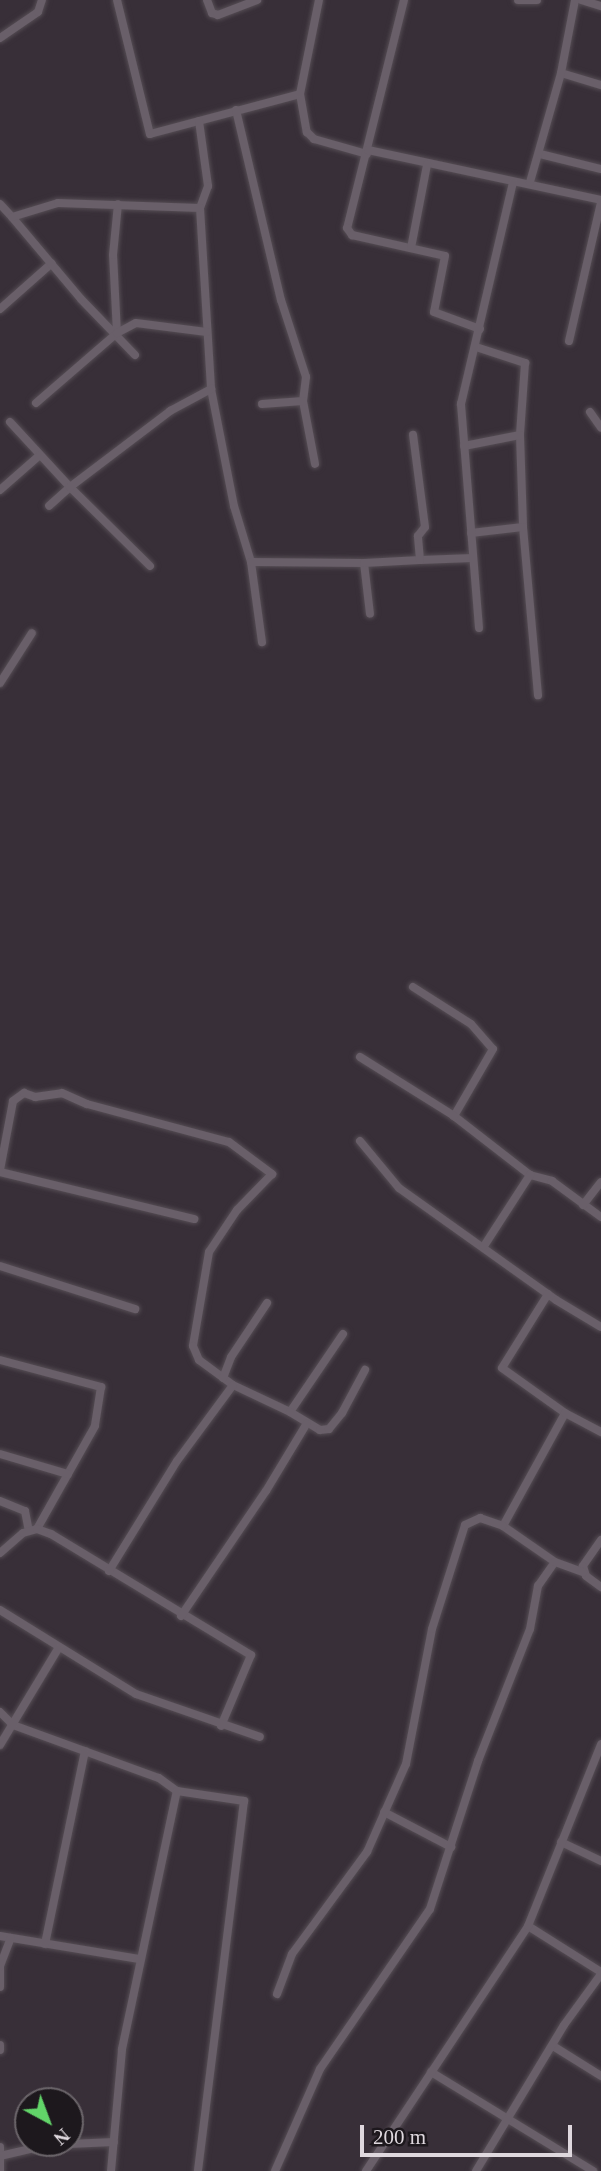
<!DOCTYPE html>
<html>
<head>
<meta charset="utf-8">
<style>
  body { margin:0 }
  #map { position:relative; width:601px; height:2171px; overflow:hidden; background:#382f38; font-family:Georgia,serif }
  div>[style] { position:absolute }
  [style*='--x'] { left:calc(var(--x)*1px); top:calc(var(--y)*1px); width:calc(var(--w)*1px); rotate:calc(var(--a)*1deg) }
  .roads { filter:drop-shadow(0 0 2px #554d54) drop-shadow(0 0 2px #554d54) }
  .minor>* { height:8px; margin:-4px; padding:0 4px; transform-origin:4px; border-radius:4px; background:#695f69 }
  span { translate:-50% -50%; white-space:nowrap; text-align:center; line-height:1.15; -webkit-text-stroke:7px #1d181d; paint-order:stroke }
  .north { position:absolute; left:14px; top:2087px; width:70px; height:70px; box-sizing:border-box; background:#1d181d; border:2px solid #6b656a; border-radius:50%; rotate:139deg; font-size:19px; font-weight:700; line-height:28px; text-align:center; color:#dfd8de }
  .north::after { content:''; display:block; margin:auto; width:24px; height:32px; background:#62d469; clip-path:polygon(50% 0,100% 100%,50% 72%,0 100%) }
  .scale { position:absolute; left:360px; top:2125px; width:212px; height:32px; box-sizing:border-box; border:4px solid #dfd8de; border-top:0; padding-left:9px; font-size:21px; line-height:24px; white-space:nowrap; color:#dfd8de; -webkit-text-stroke:5px #1d181d; paint-order:stroke }
</style>
</head>
<body>
<div id="map">
  <div class="roads">
    <div class="minor">
      <div style="--x:117;--y:0;--w:138;--a:76.2"></div>
      <div style="--x:150;--y:134;--w:155;--a:-14.9"></div>
      <div style="--x:300;--y:94;--w:39;--a:80"></div>
      <div style="--x:307;--y:132;--w:10;--a:45"></div>
      <div style="--x:314;--y:139;--w:55;--a:15.8"></div>
      <div style="--x:207;--y:0;--w:14;--a:69"></div>
      <div style="--x:212;--y:13;--w:6;--a:18"></div>
      <div style="--x:218;--y:15;--w:42;--a:-21"></div>
      <div style="--x:404;--y:0;--w:235;--a:104"></div>
      <div style="--x:347;--y:228;--w:9;--a:54"></div>
      <div style="--x:352;--y:235;--w:95;--a:12.7"></div>
      <div style="--x:445;--y:256;--w:57;--a:101.1"></div>
      <div style="--x:434;--y:312;--w:49;--a:20.3"></div>
      <div style="--x:518;--y:0;--w:19;--a:0"></div>
      <div style="--x:581;--y:0;--w:21;--a:17"></div>
      <div style="--x:0;--y:38;--w:46;--a:-34.4"></div>
      <div style="--x:38;--y:12;--w:13;--a:-72"></div>
      <div style="--x:561;--y:73;--w:42;--a:16.7"></div>
      <div style="--x:300;--y:94;--w:96;--a:-78.6"></div>
      <div style="--x:236;--y:110;--w:195;--a:76.7"></div>
      <div style="--x:281;--y:300;--w:81;--a:72"></div>
      <div style="--x:306;--y:377;--w:24;--a:97"></div>
      <div style="--x:303;--y:401;--w:64;--a:79.2"></div>
      <div style="--x:199;--y:121;--w:66;--a:82.1"></div>
      <div style="--x:208;--y:186;--w:23;--a:110"></div>
      <div style="--x:200;--y:208;--w:181;--a:86.5"></div>
      <div style="--x:211;--y:389;--w:119;--a:78.9"></div>
      <div style="--x:234;--y:506;--w:59;--a:73.1"></div>
      <div style="--x:251;--y:562;--w:81;--a:82.2"></div>
      <div style="--x:368;--y:150;--w:238;--a:12.1"></div>
      <div style="--x:540;--y:154;--w:63;--a:13.8"></div>
      <div style="--x:530;--y:182;--w:113;--a:-74.1"></div>
      <div style="--x:561;--y:73;--w:74;--a:-79.1"></div>
      <div style="--x:0;--y:204;--w:18;--a:47"></div>
      <div style="--x:411;--y:248;--w:85;--a:-79.1"></div>
      <div style="--x:0;--y:309;--w:69;--a:-41.5"></div>
      <div style="--x:117;--y:333;--w:78;--a:-92.9"></div>
      <div style="--x:113;--y:255;--w:51;--a:-84.4"></div>
      <div style="--x:569;--y:341;--w:143;--a:-77"></div>
      <div style="--x:476;--y:347;--w:52;--a:18.1"></div>
      <div style="--x:525;--y:363;--w:72;--a:94"></div>
      <div style="--x:520;--y:435;--w:92;--a:88.1"></div>
      <div style="--x:523;--y:527;--w:169;--a:84.9"></div>
      <div style="--x:135;--y:355;--w:78;--a:-134"></div>
      <div style="--x:81;--y:299;--w:107;--a:-130.1"></div>
      <div style="--x:12;--y:217;--w:48;--a:-16.9"></div>
      <div style="--x:58;--y:203;--w:142;--a:2"></div>
      <div style="--x:36;--y:403;--w:107;--a:-40.8"></div>
      <div style="--x:117;--y:333;--w:21;--a:-28"></div>
      <div style="--x:136;--y:323;--w:71;--a:7.3"></div>
      <div style="--x:262;--y:404;--w:41;--a:-4.2"></div>
      <div style="--x:590;--y:412;--w:19;--a:55"></div>
      <div style="--x:10;--y:422;--w:88;--a:47.3"></div>
      <div style="--x:70;--y:487;--w:28;--a:138"></div>
      <div style="--x:464;--y:446;--w:57;--a:-11.1"></div>
      <div style="--x:0;--y:490;--w:53;--a:-41.2"></div>
      <div style="--x:471;--y:533;--w:52;--a:-6.6"></div>
      <div style="--x:420;--y:560;--w:53;--a:-2.2"></div>
      <div style="--x:251;--y:562;--w:113;--a:0.5"></div>
      <div style="--x:364;--y:563;--w:51;--a:83.3"></div>
      <div style="--x:364;--y:563;--w:56;--a:-3.1"></div>
      <div style="--x:420;--y:560;--w:24;--a:-95"></div>
      <div style="--x:418;--y:536;--w:11;--a:-52"></div>
      <div style="--x:425;--y:527;--w:93;--a:-97.4"></div>
      <div style="--x:150;--y:566;--w:112;--a:-135.4"></div>
      <div style="--x:70;--y:487;--w:126;--a:-37.2"></div>
      <div style="--x:170;--y:411;--w:47;--a:-28.2"></div>
      <div style="--x:479;--y:628;--w:225;--a:-94.6"></div>
      <div style="--x:461;--y:404;--w:227;--a:-76.8"></div>
      <div style="--x:0;--y:683;--w:59;--a:-57.4"></div>
      <div style="--x:413;--y:987;--w:69;--a:32.5"></div>
      <div style="--x:471;--y:1024;--w:33;--a:49"></div>
      <div style="--x:493;--y:1049;--w:78;--a:120.2"></div>
      <div style="--x:454;--y:1116;--w:96;--a:37.8"></div>
      <div style="--x:530;--y:1175;--w:23;--a:15"></div>
      <div style="--x:552;--y:1181;--w:61;--a:36.3"></div>
      <div style="--x:360;--y:1057;--w:111;--a:32.1"></div>
      <div style="--x:360;--y:1141;--w:61;--a:50.3"></div>
      <div style="--x:399;--y:1188;--w:193;--a:35.5"></div>
      <div style="--x:556;--y:1300;--w:52;--a:31"></div>
      <div style="--x:0;--y:1170;--w:70;--a:-79.3"></div>
      <div style="--x:13;--y:1101;--w:14;--a:-36"></div>
      <div style="--x:24;--y:1093;--w:12;--a:20"></div>
      <div style="--x:35;--y:1097;--w:27;--a:-8"></div>
      <div style="--x:62;--y:1093;--w:27;--a:24"></div>
      <div style="--x:87;--y:1104;--w:147;--a:15"></div>
      <div style="--x:229;--y:1142;--w:54;--a:36.7"></div>
      <div style="--x:272;--y:1174;--w:50;--a:134.2"></div>
      <div style="--x:237;--y:1210;--w:50;--a:123.7"></div>
      <div style="--x:209;--y:1252;--w:95;--a:99.7"></div>
      <div style="--x:193;--y:1346;--w:15;--a:67"></div>
      <div style="--x:199;--y:1360;--w:42;--a:36.3"></div>
      <div style="--x:233;--y:1385;--w:63;--a:25.3"></div>
      <div style="--x:0;--y:1172;--w:200;--a:13.6"></div>
      <div style="--x:583;--y:1205;--w:29;--a:-52"></div>
      <div style="--x:484;--y:1246;--w:85;--a:-57.1"></div>
      <div style="--x:0;--y:1266;--w:142;--a:17.7"></div>
      <div style="--x:548;--y:1294;--w:87;--a:121.9"></div>
      <div style="--x:502;--y:1368;--w:77;--a:35.5"></div>
      <div style="--x:343;--y:1334;--w:94;--a:124.2"></div>
      <div style="--x:290;--y:1412;--w:35;--a:31"></div>
      <div style="--x:320;--y:1430;--w:9;--a:-6"></div>
      <div style="--x:329;--y:1429;--w:21;--a:-51"></div>
      <div style="--x:342;--y:1413;--w:49;--a:-61.9"></div>
      <div style="--x:0;--y:1360;--w:105;--a:15"></div>
      <div style="--x:101;--y:1387;--w:39;--a:99"></div>
      <div style="--x:95;--y:1426;--w:118;--a:119.4"></div>
      <div style="--x:223;--y:1378;--w:22;--a:-69"></div>
      <div style="--x:231;--y:1357;--w:65;--a:-56.3"></div>
      <div style="--x:0;--y:1454;--w:71;--a:16.4"></div>
      <div style="--x:0;--y:1501;--w:27;--a:22"></div>
      <div style="--x:25;--y:1511;--w:20;--a:79"></div>
      <div style="--x:601;--y:1540;--w:32;--a:125"></div>
      <div style="--x:583;--y:1566;--w:10;--a:73"></div>
      <div style="--x:586;--y:1576;--w:19;--a:36"></div>
      <div style="--x:0;--y:1553;--w:30;--a:-41"></div>
      <div style="--x:23;--y:1533;--w:15;--a:-16"></div>
      <div style="--x:37;--y:1529;--w:15;--a:20"></div>
      <div style="--x:51;--y:1534;--w:234;--a:31.2"></div>
      <div style="--x:251;--y:1655;--w:77;--a:112.9"></div>
      <div style="--x:555;--y:1562;--w:63;--a:-145.3"></div>
      <div style="--x:503;--y:1526;--w:129;--a:-61.2"></div>
      <div style="--x:565;--y:1413;--w:41;--a:27.8"></div>
      <div style="--x:109;--y:1571;--w:129;--a:-58.3"></div>
      <div style="--x:177;--y:1461;--w:94;--a:-53.6"></div>
      <div style="--x:0;--y:1610;--w:160;--a:31.7"></div>
      <div style="--x:136;--y:1694;--w:131;--a:19.1"></div>
      <div style="--x:181;--y:1616;--w:151;--a:-55.8"></div>
      <div style="--x:266;--y:1491;--w:79;--a:-58.9"></div>
      <div style="--x:0;--y:1712;--w:18;--a:45"></div>
      <div style="--x:13;--y:1725;--w:155;--a:20"></div>
      <div style="--x:159;--y:1778;--w:22;--a:36"></div>
      <div style="--x:177;--y:1791;--w:68;--a:8.5"></div>
      <div style="--x:244;--y:1801;--w:373;--a:97.1"></div>
      <div style="--x:0;--y:1745;--w:112;--a:-58.9"></div>
      <div style="--x:384;--y:1812;--w:76;--a:27.6"></div>
      <div style="--x:561;--y:1842;--w:44;--a:25.4"></div>
      <div style="--x:528;--y:1926;--w:86;--a:32.2"></div>
      <div style="--x:0;--y:1936;--w:141;--a:9.4"></div>
      <div style="--x:45;--y:1944;--w:197;--a:-78.3"></div>
      <div style="--x:0;--y:1987;--w:21;--a:-90"></div>
      <div style="--x:0;--y:1966;--w:30;--a:-69"></div>
      <div style="--x:277;--y:1994;--w:43;--a:-69.4"></div>
      <div style="--x:292;--y:1954;--w:127;--a:-53.7"></div>
      <div style="--x:367;--y:1852;--w:96;--a:-66.1"></div>
      <div style="--x:406;--y:1764;--w:137;--a:-79.1"></div>
      <div style="--x:432;--y:1629;--w:109;--a:-72.4"></div>
      <div style="--x:465;--y:1525;--w:17;--a:-25"></div>
      <div style="--x:480;--y:1518;--w:24;--a:19"></div>
      <div style="--x:0;--y:2045;--w:5;--a:90"></div>
      <div style="--x:553;--y:2046;--w:57;--a:32"></div>
      <div style="--x:431;--y:2072;--w:190;--a:31.4"></div>
      <div style="--x:0;--y:2147;--w:24;--a:90"></div>
      <div style="--x:0;--y:2156;--w:48;--a:-13.2"></div>
      <div style="--x:47;--y:2145;--w:67;--a:-2.6"></div>
      <div style="--x:111;--y:2171;--w:122;--a:-84.8"></div>
      <div style="--x:122;--y:2049;--w:264;--a:-78"></div>
      <div style="--x:275;--y:2171;--w:111;--a:-66.2"></div>
      <div style="--x:320;--y:2069;--w:194;--a:-55.5"></div>
      <div style="--x:430;--y:1909;--w:156;--a:-72"></div>
      <div style="--x:478;--y:1761;--w:142;--a:-68.5"></div>
      <div style="--x:530;--y:1629;--w:44;--a:-79.5"></div>
      <div style="--x:538;--y:1586;--w:29;--a:-55"></div>
      <div style="--x:555;--y:1562;--w:30;--a:20"></div>
      <div style="--x:366;--y:2171;--w:294;--a:-56.5"></div>
      <div style="--x:528;--y:1926;--w:196;--a:-68.1"></div>
      <div style="--x:476;--y:2171;--w:170;--a:-58.9"></div>
      <div style="--x:564;--y:2025;--w:63;--a:-54"></div>
    </div>
  </div>
  <div class="north">N</div>
  <div class="scale">200 m</div>
</div>
</body>
</html>
